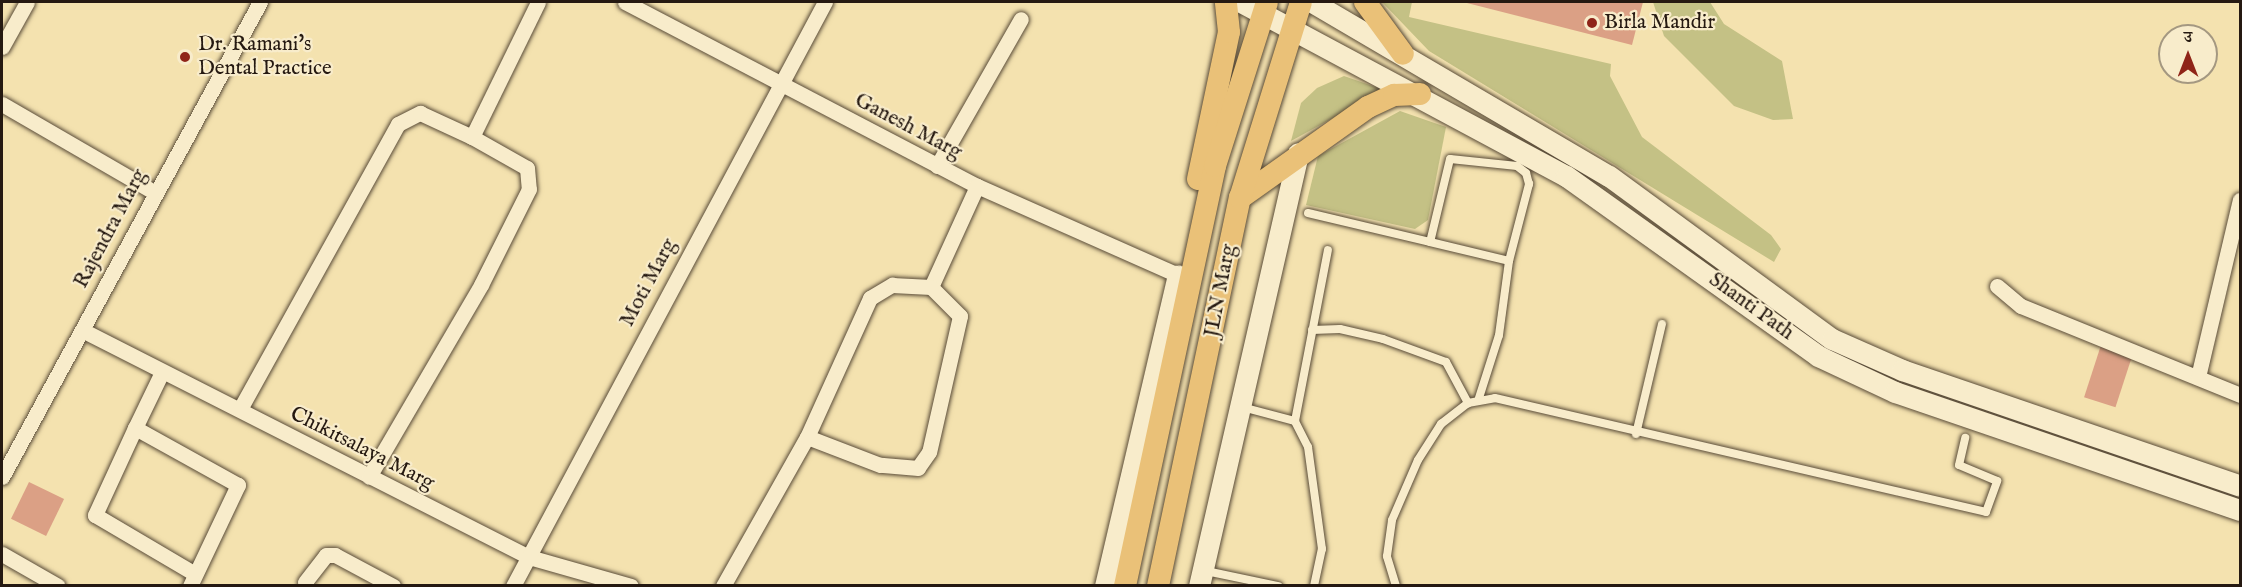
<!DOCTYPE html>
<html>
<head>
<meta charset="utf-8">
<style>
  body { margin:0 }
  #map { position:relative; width:2242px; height:587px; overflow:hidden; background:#f4e2af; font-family:"IM FELL English","Noto Serif Devanagari",serif }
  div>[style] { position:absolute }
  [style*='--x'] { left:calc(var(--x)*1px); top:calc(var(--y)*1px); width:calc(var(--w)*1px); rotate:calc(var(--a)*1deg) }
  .green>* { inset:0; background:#c4c185 }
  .building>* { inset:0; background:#dba085; transform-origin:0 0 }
  .roads { filter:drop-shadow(0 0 2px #594b38) drop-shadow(0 0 2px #594b38) }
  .lane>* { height:8px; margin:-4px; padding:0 4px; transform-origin:4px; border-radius:4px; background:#f8eccb }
  .street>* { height:15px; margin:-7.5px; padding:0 7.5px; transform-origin:7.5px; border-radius:7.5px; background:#f8eccb }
  .secondary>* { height:21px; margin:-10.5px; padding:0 10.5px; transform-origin:10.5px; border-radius:10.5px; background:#f8eccb }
  .primary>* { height:22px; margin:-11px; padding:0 11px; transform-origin:11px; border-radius:11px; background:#eac178 }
  .dots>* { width:16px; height:16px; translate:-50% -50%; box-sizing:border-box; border:3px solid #f8eccb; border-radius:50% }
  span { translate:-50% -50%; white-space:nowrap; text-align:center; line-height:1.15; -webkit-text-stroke:4.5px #f8eccb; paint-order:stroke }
  .poi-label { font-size:21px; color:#251911 }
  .left { translate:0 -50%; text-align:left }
  .street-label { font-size:21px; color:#251911 }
  .frame { position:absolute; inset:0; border:3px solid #251911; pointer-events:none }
  .north { position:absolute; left:2158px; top:24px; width:60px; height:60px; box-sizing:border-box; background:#f8eccb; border:2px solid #a49881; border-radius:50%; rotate:0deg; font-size:16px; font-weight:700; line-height:24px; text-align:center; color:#251911 }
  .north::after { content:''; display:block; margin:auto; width:21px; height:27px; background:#8f2418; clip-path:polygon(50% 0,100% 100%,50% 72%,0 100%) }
</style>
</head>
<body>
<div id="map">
  <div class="green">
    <div style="clip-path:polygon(1382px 2px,1412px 2px,1409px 17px,1611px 64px,1610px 76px,1642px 137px,1771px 235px,1781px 249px,1774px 262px,1429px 51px)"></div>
    <div style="clip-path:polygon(1653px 2px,1710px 2px,1724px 24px,1782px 61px,1793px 119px,1773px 120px,1734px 106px,1664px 36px)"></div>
    <div style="clip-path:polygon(1344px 76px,1384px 90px,1291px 141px,1301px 103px,1317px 88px)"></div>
    <div style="clip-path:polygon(1400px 111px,1446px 127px,1428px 220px,1415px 229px,1306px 205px,1318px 156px)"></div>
  </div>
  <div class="building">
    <div style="clip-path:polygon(1463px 2px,1643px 2px,1632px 45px)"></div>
    <div style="left:2102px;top:342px;width:33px;height:58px;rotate:18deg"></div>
    <div style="left:29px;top:482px;width:39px;height:41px;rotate:26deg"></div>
  </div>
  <div class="roads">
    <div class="lane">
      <div style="--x:1308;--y:213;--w:125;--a:13.4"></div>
      <div style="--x:1430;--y:242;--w:81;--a:13.5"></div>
      <div style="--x:1509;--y:261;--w:80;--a:-75.4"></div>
      <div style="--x:1529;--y:184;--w:11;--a:-105"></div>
      <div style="--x:1526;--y:173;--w:11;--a:-142"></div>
      <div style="--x:1517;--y:166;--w:67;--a:-174"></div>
      <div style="--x:1450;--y:159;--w:85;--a:103.5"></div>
      <div style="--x:1312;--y:330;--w:28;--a:-2"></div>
      <div style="--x:1340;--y:329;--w:44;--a:13.1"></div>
      <div style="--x:1383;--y:339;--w:67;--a:20.1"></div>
      <div style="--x:1446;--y:362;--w:47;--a:61.8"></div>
      <div style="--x:1478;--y:401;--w:69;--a:-72.3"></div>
      <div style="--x:1499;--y:335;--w:75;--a:-82.3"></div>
      <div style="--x:1242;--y:407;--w:55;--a:14.8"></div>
      <div style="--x:1636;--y:434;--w:113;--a:-76.7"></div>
      <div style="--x:1206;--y:571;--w:74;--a:11.8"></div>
      <div style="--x:1314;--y:586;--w:38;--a:-78"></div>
      <div style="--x:1322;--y:549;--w:103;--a:-97.8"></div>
      <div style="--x:1308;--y:447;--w:29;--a:-117"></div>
      <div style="--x:1295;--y:421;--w:174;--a:-79.1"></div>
      <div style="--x:1396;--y:586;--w:31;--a:-107"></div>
      <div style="--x:1387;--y:556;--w:36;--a:-82"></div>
      <div style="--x:1392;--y:520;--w:65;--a:-66.6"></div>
      <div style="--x:1418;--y:460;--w:43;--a:-57.4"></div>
      <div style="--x:1441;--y:424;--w:34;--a:-38"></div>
      <div style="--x:1468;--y:403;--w:27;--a:-10"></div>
      <div style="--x:1495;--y:398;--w:504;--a:13.07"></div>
      <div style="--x:1986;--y:512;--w:33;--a:-70"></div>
      <div style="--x:1997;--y:481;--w:41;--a:-157.2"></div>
      <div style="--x:1959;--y:465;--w:28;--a:-77"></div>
    </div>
    <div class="street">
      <div style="--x:625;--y:2;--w:397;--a:27.6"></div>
      <div style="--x:977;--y:186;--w:220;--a:23.9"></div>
      <div style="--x:2;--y:47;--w:51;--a:-60.9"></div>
      <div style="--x:2;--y:104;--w:176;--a:30.1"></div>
      <div style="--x:472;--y:137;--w:150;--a:-63.9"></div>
      <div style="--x:937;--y:166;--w:169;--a:-60.3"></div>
      <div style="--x:1997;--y:286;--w:31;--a:40"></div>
      <div style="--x:2021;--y:306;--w:236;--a:22.1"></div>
      <div style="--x:931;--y:287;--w:111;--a:-65.5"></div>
      <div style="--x:82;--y:330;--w:501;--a:26.92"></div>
      <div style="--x:529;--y:557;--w:106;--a:15.9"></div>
      <div style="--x:2198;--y:377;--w:182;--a:-76.7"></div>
      <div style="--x:240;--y:409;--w:326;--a:-61"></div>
      <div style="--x:398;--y:124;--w:25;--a:-27"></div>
      <div style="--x:420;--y:113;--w:57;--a:24.8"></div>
      <div style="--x:472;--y:137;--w:63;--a:29.4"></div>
      <div style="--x:527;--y:168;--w:21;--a:85"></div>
      <div style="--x:529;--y:189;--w:107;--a:116.6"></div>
      <div style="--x:481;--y:285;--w:222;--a:120.3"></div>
      <div style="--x:135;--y:428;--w:62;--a:-64.3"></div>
      <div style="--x:2;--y:477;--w:541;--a:-61.49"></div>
      <div style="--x:2;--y:554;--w:64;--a:29.7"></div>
      <div style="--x:305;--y:582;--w:34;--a:-52"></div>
      <div style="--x:326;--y:555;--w:9;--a:0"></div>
      <div style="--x:335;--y:555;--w:66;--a:28.1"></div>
      <div style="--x:190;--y:586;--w:112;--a:-64.6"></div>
      <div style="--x:238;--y:485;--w:118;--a:-151"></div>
      <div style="--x:135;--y:428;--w:96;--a:114.7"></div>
      <div style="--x:95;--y:515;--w:116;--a:30.5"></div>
      <div style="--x:513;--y:586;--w:662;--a:-61.89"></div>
      <div style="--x:723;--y:586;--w:171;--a:-60.6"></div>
      <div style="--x:807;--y:437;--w:153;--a:-65.6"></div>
      <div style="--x:870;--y:298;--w:26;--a:-31"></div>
      <div style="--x:892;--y:285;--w:39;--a:3"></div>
      <div style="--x:931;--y:287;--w:41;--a:45"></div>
      <div style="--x:960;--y:316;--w:139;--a:102.8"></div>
      <div style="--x:929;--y:452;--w:19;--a:125"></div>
      <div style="--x:918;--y:468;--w:38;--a:-175"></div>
      <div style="--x:880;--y:465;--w:78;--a:-159"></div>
    </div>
    <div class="secondary">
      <div style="--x:1241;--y:2;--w:369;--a:28.2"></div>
      <div style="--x:1566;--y:176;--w:310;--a:35.5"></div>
      <div style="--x:1818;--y:356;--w:85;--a:25.1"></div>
      <div style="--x:1895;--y:392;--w:365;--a:18.9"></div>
      <div style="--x:1312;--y:2;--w:344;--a:30.4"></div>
      <div style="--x:1609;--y:176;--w:276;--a:36.2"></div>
      <div style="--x:1832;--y:339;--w:77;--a:23.9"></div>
      <div style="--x:1902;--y:370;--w:357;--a:18.9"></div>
      <div style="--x:1105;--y:586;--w:319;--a:-76.8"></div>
      <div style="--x:1199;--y:586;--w:444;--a:-77.1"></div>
    </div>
    <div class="primary">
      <div style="--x:1365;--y:2;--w:64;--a:53.8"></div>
      <div style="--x:1198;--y:179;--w:150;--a:-78.1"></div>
      <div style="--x:1229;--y:32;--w:30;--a:-96"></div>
      <div style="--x:1240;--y:198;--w:157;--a:-35.4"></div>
      <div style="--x:1368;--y:107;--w:29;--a:-25"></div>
      <div style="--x:1394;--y:95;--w:26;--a:-2"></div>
      <div style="--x:1125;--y:586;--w:430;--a:-77.9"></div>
      <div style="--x:1215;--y:166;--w:172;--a:-72.4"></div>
      <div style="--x:1158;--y:586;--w:397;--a:-78.1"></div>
      <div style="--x:1240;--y:198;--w:205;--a:-72.7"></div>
    </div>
  </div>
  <div class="dots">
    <div style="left:1592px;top:23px;background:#8f2418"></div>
    <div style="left:185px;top:57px;background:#8f2418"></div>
  </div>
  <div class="poi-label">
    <span class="left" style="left:1604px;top:23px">Birla Mandir</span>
    <span class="left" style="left:198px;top:57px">Dr. Ramani's<br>Dental Practice</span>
  </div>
  <div class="street-label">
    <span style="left:908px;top:127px;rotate:28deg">Ganesh Marg</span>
    <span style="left:111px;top:229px;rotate:-62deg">Rajendra Marg</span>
    <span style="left:649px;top:283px;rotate:-62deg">Moti Marg</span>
    <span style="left:1221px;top:291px;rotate:-79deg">JLN Marg</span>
    <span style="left:1751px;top:307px;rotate:36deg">Shanti Path</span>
    <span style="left:362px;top:449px;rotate:27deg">Chikitsalaya Marg</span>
  </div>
  <div class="frame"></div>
  <div class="north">उ</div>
</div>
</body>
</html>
